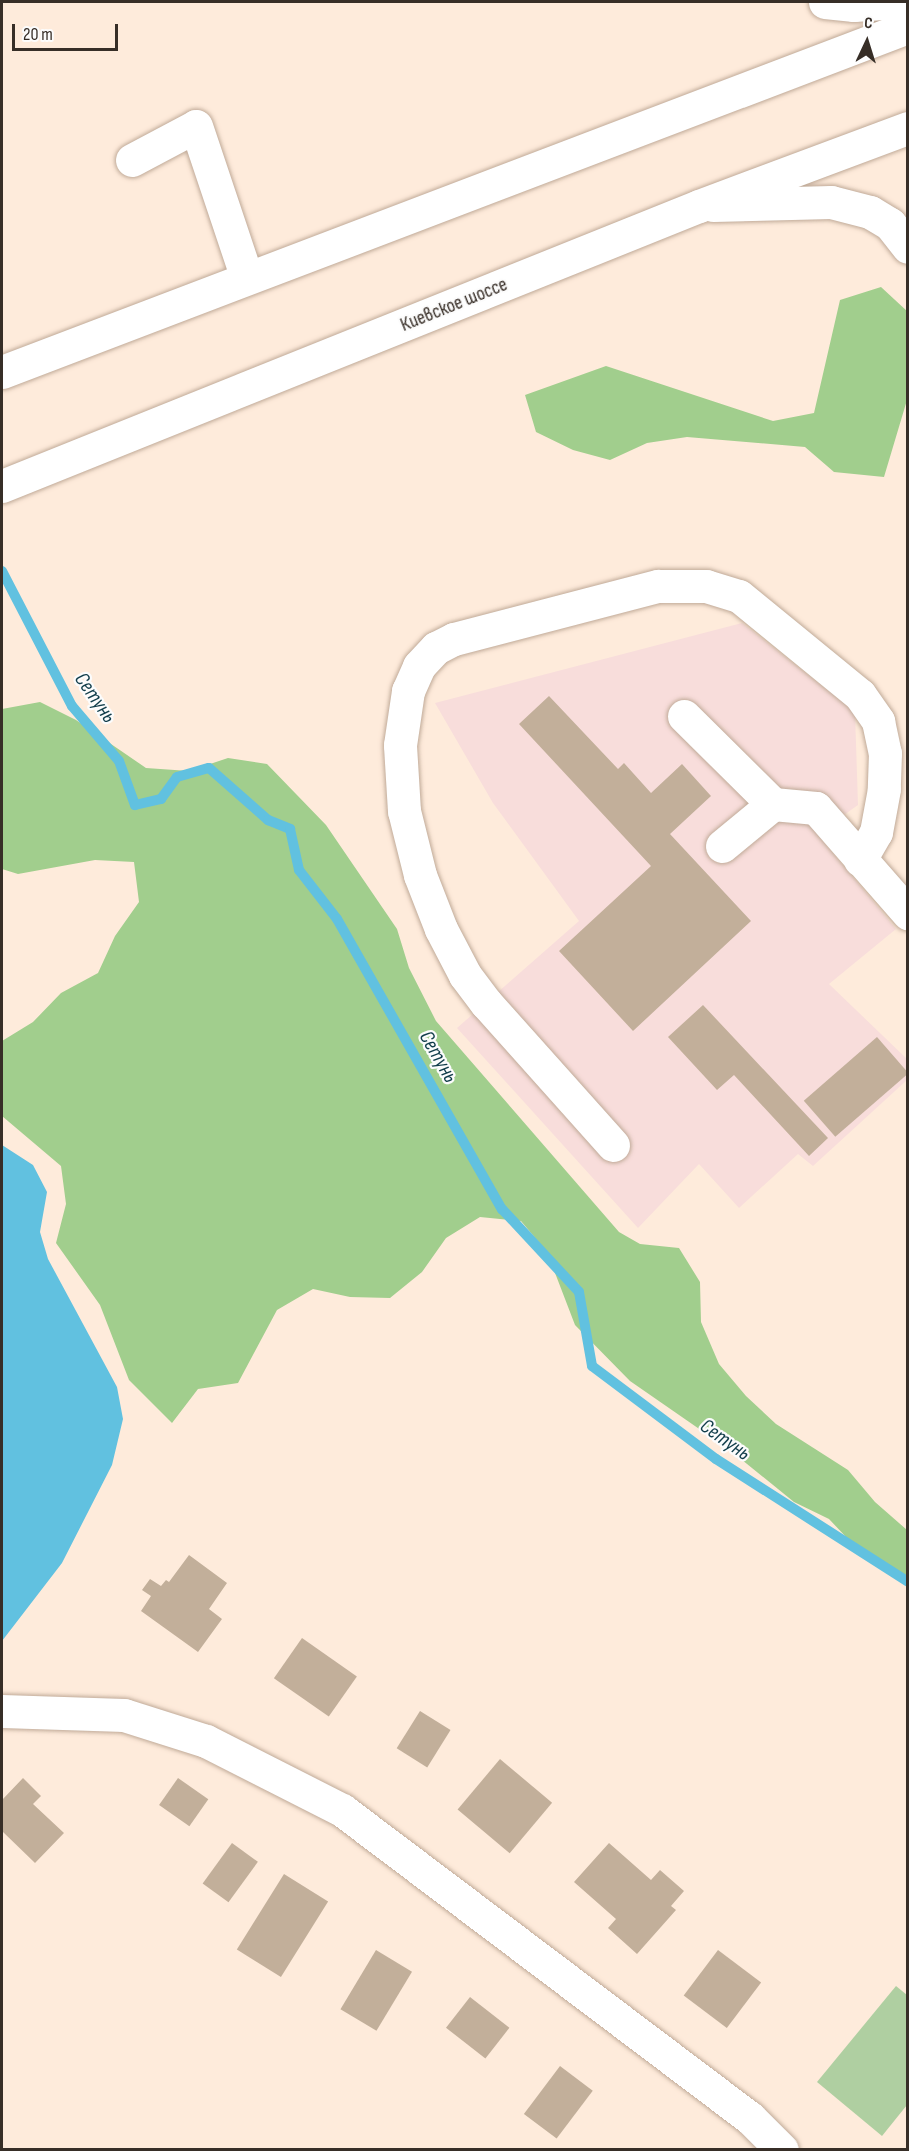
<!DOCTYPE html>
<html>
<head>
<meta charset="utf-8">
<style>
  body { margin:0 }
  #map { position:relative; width:909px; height:2151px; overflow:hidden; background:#feebdb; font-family:"Sofia Sans Condensed",sans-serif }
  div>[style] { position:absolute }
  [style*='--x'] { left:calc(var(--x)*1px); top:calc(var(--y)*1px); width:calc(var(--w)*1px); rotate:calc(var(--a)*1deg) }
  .industrial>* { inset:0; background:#f8dddb }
  .green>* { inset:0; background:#afcfa1 }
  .forest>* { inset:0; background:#a1ce8d }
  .water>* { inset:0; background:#61c1e0 }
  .stream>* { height:10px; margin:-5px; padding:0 5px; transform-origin:5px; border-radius:5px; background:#61c1e0 }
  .building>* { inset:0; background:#c2af9a; transform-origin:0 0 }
  .roads { filter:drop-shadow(0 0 2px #c0aa98) drop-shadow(0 0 2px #c0aa98) }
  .minor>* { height:33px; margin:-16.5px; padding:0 16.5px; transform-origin:16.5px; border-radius:16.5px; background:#fff }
  .highway>* { height:33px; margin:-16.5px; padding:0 16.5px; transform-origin:16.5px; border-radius:16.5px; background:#fff }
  span { translate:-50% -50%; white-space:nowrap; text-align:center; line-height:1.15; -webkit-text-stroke:4.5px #fcfcfc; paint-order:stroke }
  .street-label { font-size:20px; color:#372e27 }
  .water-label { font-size:21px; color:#113d4a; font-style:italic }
  .frame { position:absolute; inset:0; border:3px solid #372e27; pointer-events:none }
  .north { position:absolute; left:837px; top:12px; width:60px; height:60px; -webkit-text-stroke:4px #fcfcfc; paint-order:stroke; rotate:4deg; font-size:16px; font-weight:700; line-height:24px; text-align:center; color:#372e27 }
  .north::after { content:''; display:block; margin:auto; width:21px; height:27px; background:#372e27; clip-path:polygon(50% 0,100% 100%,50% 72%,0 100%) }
  .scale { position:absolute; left:12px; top:24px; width:106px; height:27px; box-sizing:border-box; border:3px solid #372e27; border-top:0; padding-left:8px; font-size:18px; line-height:21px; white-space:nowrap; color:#372e27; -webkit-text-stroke:4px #fcfcfc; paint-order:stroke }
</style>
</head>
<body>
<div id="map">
  <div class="industrial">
    <div style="clip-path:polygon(742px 623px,855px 712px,858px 805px,817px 834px,896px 929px,829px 984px,907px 1059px,907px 1080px,813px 1166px,798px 1154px,739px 1208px,699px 1164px,638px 1228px,457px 1028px,579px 921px,493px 803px,435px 703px)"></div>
  </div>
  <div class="green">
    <div style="clip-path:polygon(896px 1986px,907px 1995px,907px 2105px,882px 2136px,817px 2082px)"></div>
  </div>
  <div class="forest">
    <div style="clip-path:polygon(881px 287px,908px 312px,907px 400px,884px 477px,834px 472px,805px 447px,687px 437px,647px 443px,610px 460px,573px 450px,536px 432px,525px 395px,606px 366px,773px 421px,814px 413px,840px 300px)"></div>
    <div style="clip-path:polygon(40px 702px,76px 720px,146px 768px,189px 771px,228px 758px,267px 764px,326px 825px,397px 929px,409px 968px,436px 1021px,619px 1232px,640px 1244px,679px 1248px,700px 1282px,701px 1322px,719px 1364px,746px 1396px,776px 1424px,848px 1470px,875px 1502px,907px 1530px,907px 1581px,867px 1559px,829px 1519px,794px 1502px,731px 1451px,630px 1381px,575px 1325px,547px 1252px,521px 1221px,480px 1217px,446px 1238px,422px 1272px,390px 1298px,350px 1297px,313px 1289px,277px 1310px,238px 1383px,198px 1389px,172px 1423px,129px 1380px,100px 1305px,56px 1243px,66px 1204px,61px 1166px,2px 1116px,2px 1041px,33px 1022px,61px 993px,98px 973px,115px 936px,139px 902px,134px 862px,95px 860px,18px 874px,2px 869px,2px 709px)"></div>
  </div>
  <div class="water">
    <div style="clip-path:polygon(2px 1145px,33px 1165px,47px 1192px,40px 1232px,48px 1259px,117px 1387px,123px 1419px,112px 1465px,62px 1563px,2px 1641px)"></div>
  </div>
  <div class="stream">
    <div style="--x:2;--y:571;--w:152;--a:62.6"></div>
    <div style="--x:72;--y:706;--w:72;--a:49.5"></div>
    <div style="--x:119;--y:761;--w:47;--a:70"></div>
    <div style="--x:135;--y:805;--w:27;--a:-13"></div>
    <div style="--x:161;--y:799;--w:27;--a:-54"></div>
    <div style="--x:177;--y:777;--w:33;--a:-16"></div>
    <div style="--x:209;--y:768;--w:79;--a:41.4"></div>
    <div style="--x:268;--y:820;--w:24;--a:22"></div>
    <div style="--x:290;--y:829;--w:42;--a:77.6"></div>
    <div style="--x:299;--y:870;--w:62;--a:52.2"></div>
    <div style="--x:337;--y:919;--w:334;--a:60.4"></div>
    <div style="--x:502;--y:1209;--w:113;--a:47.1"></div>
    <div style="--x:579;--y:1292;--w:75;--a:80"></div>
    <div style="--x:592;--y:1366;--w:155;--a:36.9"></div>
    <div style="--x:716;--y:1459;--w:228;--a:32.6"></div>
  </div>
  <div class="building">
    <div style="clip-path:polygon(549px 696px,618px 769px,624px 763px,651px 793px,682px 764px,711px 796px,670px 834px,751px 921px,633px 1031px,559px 951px,651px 866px,519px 724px)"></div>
    <div style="clip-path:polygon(703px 1005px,828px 1138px,809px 1156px,734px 1075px,717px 1090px,668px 1037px)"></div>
    <div style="left:877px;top:1037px;width:48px;height:97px;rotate:49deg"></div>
    <div style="clip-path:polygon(189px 1555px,227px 1583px,209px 1609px,222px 1619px,198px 1652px,141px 1611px,151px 1596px,142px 1590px,150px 1579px,161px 1586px,166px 1580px,169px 1582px)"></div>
    <div style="left:302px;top:1638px;width:67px;height:49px;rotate:35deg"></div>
    <div style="left:420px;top:1711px;width:36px;height:44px;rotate:32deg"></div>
    <div style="left:500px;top:1759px;width:68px;height:66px;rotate:40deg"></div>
    <div style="clip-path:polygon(23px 1778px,41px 1796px,33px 1804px,64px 1833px,35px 1863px,2px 1831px,2px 1800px)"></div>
    <div style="left:178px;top:1778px;width:37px;height:33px;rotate:35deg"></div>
    <div style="left:232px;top:1843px;width:32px;height:50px;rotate:36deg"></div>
    <div style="clip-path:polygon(609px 1843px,651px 1880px,660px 1870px,684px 1891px,671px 1906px,676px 1910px,637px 1954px,608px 1928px,616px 1919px,574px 1882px)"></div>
    <div style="left:284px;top:1874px;width:52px;height:89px;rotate:32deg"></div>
    <div style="left:376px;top:1950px;width:42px;height:69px;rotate:31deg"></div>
    <div style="left:718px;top:1950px;width:54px;height:57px;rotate:37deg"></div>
    <div style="left:470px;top:1997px;width:50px;height:39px;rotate:38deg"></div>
    <div style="left:560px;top:2066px;width:41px;height:60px;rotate:37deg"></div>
  </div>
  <div class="roads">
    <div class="minor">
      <div style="--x:825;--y:2;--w:29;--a:6"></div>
      <div style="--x:854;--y:5;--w:42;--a:-4.1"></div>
      <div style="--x:132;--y:160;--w:72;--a:-28"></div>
      <div style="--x:196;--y:126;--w:160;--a:71.5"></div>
      <div style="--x:713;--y:205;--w:118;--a:-1.5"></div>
      <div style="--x:831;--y:202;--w:40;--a:14.4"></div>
      <div style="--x:870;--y:212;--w:23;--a:31"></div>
      <div style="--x:890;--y:224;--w:29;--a:52"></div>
      <div style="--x:684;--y:716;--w:125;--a:44.7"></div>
      <div style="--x:773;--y:804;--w:43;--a:5.3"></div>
      <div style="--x:816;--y:808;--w:140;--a:48.8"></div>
      <div style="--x:722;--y:846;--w:66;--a:-39.5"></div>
      <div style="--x:613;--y:1145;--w:191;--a:-131.8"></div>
      <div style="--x:486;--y:1003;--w:35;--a:-127"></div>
      <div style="--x:465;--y:975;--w:52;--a:-117.6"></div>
      <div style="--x:441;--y:929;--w:58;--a:-111.3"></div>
      <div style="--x:420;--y:875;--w:66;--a:-104"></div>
      <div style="--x:404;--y:811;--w:66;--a:-93.5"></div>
      <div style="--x:400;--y:745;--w:55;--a:-81.6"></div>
      <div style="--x:408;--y:691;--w:27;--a:-66"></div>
      <div style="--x:419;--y:666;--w:25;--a:-47"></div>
      <div style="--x:436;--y:648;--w:20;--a:-27"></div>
      <div style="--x:454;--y:639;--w:211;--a:-14.6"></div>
      <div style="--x:658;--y:586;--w:48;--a:0"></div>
      <div style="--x:706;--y:586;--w:34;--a:17"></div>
      <div style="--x:739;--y:596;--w:156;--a:39.3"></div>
      <div style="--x:860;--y:695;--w:32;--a:55"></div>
      <div style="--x:878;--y:721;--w:33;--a:78"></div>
      <div style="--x:885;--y:753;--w:36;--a:92"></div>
      <div style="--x:884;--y:789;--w:44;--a:100.5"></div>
      <div style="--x:876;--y:832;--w:32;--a:120"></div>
      <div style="--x:2;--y:1711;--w:122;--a:1.9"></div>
      <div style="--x:124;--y:1715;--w:86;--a:17.6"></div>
      <div style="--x:206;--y:1741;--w:153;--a:26.9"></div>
      <div style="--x:342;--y:1810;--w:511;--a:37.05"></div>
      <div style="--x:750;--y:2118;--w:45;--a:45"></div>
    </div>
    <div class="highway">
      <div style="--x:2;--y:372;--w:969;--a:-20.85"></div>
      <div style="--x:2;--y:486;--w:751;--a:-21.89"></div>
      <div style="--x:699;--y:206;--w:223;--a:-20.5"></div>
    </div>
  </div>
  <div class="street-label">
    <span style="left:454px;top:305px;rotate:-22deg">Киевское шоссе</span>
  </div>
  <div class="water-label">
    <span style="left:95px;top:698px;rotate:55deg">Сетунь</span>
    <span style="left:438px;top:1057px;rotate:60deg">Сетунь</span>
    <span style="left:725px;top:1440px;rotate:35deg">Сетунь</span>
  </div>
  <div class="frame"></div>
  <div class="north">С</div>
  <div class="scale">20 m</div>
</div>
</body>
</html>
